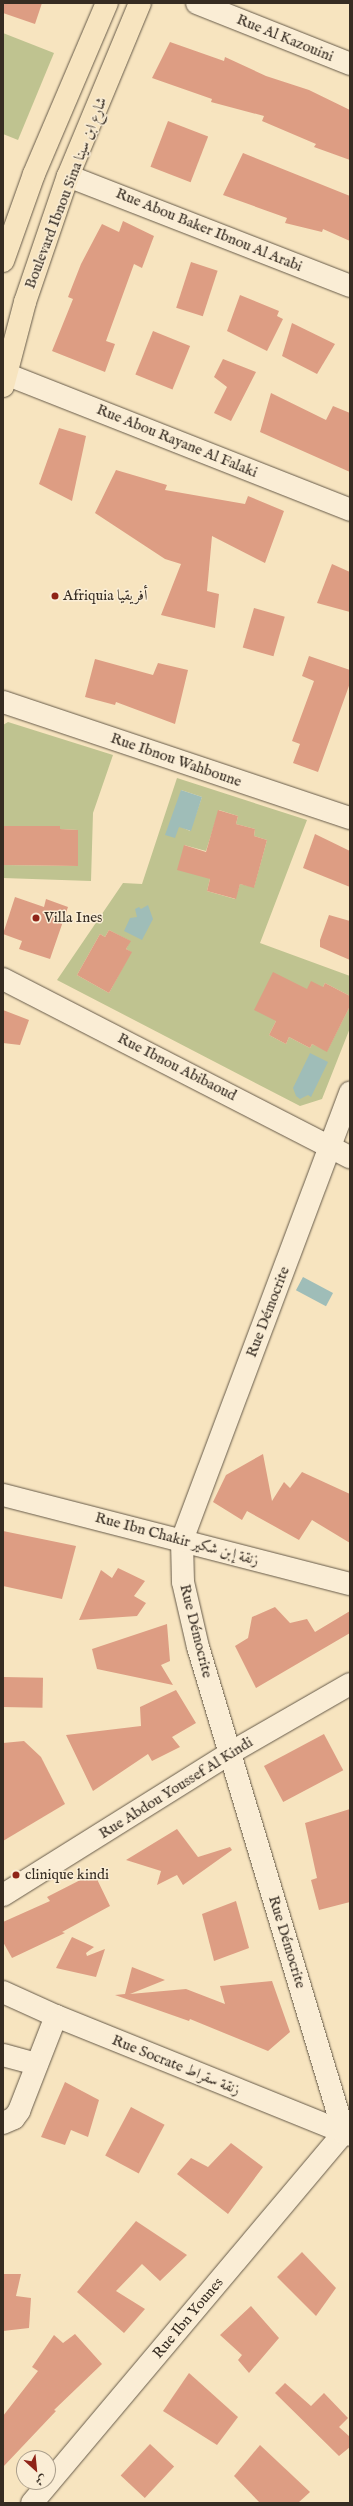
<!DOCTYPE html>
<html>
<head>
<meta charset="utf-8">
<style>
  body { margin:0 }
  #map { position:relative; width:353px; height:2506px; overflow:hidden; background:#f7e4bf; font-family:"IM FELL English",Amiri,serif }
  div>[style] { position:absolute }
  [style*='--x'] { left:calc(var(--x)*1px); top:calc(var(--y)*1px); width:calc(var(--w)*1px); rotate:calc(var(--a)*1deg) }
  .green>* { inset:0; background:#bfc390 }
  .water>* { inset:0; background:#9fbdb8; transform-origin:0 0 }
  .building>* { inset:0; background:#dd9d83; transform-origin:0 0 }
  .roads { filter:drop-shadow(0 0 1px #665a49) drop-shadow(0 0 1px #665a49) }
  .minor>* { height:22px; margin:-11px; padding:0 11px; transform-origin:11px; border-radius:11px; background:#faedd5 }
  .major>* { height:22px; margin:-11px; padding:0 11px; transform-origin:11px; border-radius:11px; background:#f7e4bf }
  .dots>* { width:11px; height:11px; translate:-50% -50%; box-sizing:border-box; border:2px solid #faedd5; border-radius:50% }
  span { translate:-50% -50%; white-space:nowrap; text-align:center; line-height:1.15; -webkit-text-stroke:3px #faedd5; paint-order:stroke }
  .street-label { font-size:15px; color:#362c22 }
  .poi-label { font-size:15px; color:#362c22 }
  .left { translate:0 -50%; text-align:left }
  .frame { position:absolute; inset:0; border:4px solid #362c22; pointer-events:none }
  .north { position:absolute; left:16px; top:2450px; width:40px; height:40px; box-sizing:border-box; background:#faedd5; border:1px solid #aca08d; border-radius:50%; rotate:153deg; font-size:11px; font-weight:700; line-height:16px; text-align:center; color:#362c22 }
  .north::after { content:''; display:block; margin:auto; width:14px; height:18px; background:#8f2418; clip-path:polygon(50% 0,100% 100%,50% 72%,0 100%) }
</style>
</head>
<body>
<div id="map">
  <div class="green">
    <div style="clip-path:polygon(3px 33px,54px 53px,18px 140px,3px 134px)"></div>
    <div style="clip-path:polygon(8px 722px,113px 755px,93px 813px,91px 881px,3px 878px,3px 865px,78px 866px,78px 830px,3px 826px,3px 725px)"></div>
    <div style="clip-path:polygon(evenodd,177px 778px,307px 820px,260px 943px,350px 976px,350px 996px,325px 983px,323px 987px,307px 989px,276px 1021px,269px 1035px,286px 1044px,289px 1037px,310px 1048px,312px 1044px,327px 1051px,350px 1006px,350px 1028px,322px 1099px,300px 1106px,57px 980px,123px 883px,142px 884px,177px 778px,181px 790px,202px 797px,190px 831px,179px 826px,181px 790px,177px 778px,219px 810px,238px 816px,236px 824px,255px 829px,254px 836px,267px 840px,254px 887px,240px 884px,235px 899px,207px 891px,210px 879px,184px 845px,206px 851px,219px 810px,177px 778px,109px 930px,130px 941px,126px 949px,131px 952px,109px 993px,77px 975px,100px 934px,105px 937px,109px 930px)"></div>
  </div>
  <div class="water">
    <div style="clip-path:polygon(181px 790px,202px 797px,191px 831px,179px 827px,175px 838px,165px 835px)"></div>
    <div style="clip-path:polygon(148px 905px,153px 919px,142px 940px,124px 931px,130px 918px,137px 917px,135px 909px,139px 907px,141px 909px)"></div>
    <div style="clip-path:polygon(310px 1053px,328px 1062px,311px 1097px,308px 1095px,300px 1099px,296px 1096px,293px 1088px)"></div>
    <div style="left:303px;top:1277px;width:34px;height:15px;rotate:28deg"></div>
  </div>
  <div class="building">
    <div style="clip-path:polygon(3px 3px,42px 3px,35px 24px,3px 13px)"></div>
    <div style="clip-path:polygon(170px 42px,224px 61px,225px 57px,266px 76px,309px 90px,350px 110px,350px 160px,314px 147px,316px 144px,262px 121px,264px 116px,211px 102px,212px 99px,152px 78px)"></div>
    <div style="left:168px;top:121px;width:43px;height:49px;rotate:21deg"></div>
    <div style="clip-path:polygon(243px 153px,350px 196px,350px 241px,323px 229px,322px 232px,285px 223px,287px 218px,223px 195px)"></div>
    <div style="clip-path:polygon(123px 221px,154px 236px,142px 268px,134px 264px,106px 341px,115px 344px,105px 372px,52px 351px,73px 299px,68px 297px,81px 264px,102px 224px,119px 232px)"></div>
    <div style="left:191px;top:262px;width:28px;height:48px;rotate:18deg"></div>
    <div style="clip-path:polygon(240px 295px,279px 311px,277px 316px,283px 319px,267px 351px,227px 331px)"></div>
    <div style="clip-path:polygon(292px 323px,335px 344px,317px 374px,282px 356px)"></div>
    <div style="left:153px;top:331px;width:40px;height:47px;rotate:22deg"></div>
    <div style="clip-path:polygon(223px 359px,256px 372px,231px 421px,214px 413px,227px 387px,214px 377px)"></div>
    <div style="clip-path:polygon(271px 393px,326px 420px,333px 406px,350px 413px,350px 472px,260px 432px)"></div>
    <div style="clip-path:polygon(59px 428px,86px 436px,72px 501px,39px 484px)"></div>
    <div style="clip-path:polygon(116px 470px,167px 485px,165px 490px,245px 504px,248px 496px,284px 511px,265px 563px,212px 536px,207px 591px,219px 594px,215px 628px,161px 615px,181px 564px,165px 559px,95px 513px)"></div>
    <div style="clip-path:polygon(332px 564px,350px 572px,350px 612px,317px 603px)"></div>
    <div style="left:254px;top:608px;width:32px;height:41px;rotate:16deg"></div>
    <div style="clip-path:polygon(309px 656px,350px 670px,350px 683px,318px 772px,293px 763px,300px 744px,292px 741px,314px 681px,302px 676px)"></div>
    <div style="clip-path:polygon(95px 659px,153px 675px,158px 663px,188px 670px,175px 724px,116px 702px,115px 705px,85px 697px)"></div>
    <div style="clip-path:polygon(218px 810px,238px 816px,236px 824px,255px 829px,254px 836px,267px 840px,254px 888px,240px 884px,236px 899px,207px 891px,210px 879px,177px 870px,184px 845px,206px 852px)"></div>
    <div style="clip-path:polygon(3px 826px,60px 826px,60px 829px,78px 830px,78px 866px,3px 865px)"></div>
    <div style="clip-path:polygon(315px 834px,350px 851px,350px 887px,303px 868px)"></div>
    <div style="clip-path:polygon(15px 897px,44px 907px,46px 899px,68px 907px,50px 959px,19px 949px,22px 941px,3px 934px)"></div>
    <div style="clip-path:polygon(329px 915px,350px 921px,350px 960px,320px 947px,320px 940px)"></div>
    <div style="clip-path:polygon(109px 930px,131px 941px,126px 949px,132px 952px,109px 993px,77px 975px,100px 934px,105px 937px)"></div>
    <div style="clip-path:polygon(273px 972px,307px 989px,311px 981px,323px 987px,325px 983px,350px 996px,350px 1006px,327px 1052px,312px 1044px,310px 1048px,289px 1037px,286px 1044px,269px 1035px,276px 1021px,254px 1010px)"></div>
    <div style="clip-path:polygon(3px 1010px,29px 1020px,20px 1045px,3px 1043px)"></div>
    <div style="clip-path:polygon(263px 1454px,272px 1501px,284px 1482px,290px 1488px,302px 1472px,350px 1494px,350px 1543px,312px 1520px,299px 1540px,247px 1511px,242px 1520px,213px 1502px,226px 1475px)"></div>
    <div style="clip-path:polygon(3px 1531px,76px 1546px,62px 1599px,3px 1586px)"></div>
    <div style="clip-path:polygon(118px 1568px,145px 1581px,134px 1596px,146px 1603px,137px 1616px,79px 1620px,101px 1570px,112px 1578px)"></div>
    <div style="clip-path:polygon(275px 1607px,290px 1623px,307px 1619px,315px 1632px,350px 1611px,350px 1633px,256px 1688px,235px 1646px,248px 1638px,252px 1617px)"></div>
    <div style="clip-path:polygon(167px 1624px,170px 1661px,161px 1665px,173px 1685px,97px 1669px,92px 1649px)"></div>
    <div style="left:3px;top:1677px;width:40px;height:30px;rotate:1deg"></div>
    <div style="clip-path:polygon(176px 1690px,196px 1723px,172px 1737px,180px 1747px,152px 1761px,148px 1754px,93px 1791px,66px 1735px,141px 1726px,140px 1707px)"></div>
    <div style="left:324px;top:1734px;width:41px;height:68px;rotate:62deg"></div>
    <div style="clip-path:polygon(24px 1741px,41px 1757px,65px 1804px,3px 1841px,3px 1743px)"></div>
    <div style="clip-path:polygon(350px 1809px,350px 1902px,319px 1910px,311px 1880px,317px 1878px,305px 1823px)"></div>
    <div style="clip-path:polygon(177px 1829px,198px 1857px,230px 1847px,232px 1850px,183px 1885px,177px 1875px,157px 1885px,161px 1871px,126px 1860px)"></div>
    <div style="clip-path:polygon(94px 1873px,110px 1906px,62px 1932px,65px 1933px,12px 1958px,3px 1942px,3px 1922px,50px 1901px,47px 1897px)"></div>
    <div style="clip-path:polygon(236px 1901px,249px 1948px,214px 1961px,202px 1914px)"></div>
    <div style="clip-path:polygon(72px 1937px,94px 1947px,86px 1953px,87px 1956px,105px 1949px,96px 1977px,56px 1968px)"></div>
    <div style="clip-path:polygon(132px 1967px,165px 1980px,130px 1994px,186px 1989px,225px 2004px,220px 1986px,272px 1981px,290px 2032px,268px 2051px,190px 2019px,189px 2021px,115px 1995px,125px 1994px)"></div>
    <div style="clip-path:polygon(65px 2082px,99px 2100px,88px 2137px,71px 2130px,65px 2145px,41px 2137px)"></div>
    <div style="left:131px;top:2107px;width:38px;height:55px;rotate:28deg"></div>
    <div style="clip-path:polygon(231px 2143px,263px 2167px,228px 2214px,177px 2174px,191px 2158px,208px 2167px)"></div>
    <div style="clip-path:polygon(136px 2221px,187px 2255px,160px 2281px,142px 2264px,116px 2291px,145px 2309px,124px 2333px,77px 2292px)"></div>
    <div style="clip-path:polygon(302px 2252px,336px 2288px,316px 2316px,277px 2277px)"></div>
    <div style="clip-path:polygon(3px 2274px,21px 2274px,16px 2296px,31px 2298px,29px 2328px,3px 2331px)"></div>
    <div style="clip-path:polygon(251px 2306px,279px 2338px,249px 2373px,238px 2360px,242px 2355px,220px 2335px)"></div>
    <div style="clip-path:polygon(75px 2334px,102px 2364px,54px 2410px,56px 2411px,3px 2467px,3px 2416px,38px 2371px,32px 2367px,54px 2335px,63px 2343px)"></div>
    <div style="clip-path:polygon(189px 2373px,238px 2417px,217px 2445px,163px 2411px)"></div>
    <div style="clip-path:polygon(285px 2383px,311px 2406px,324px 2393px,348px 2418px,339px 2427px,350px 2437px,350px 2447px,339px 2456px,275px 2393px)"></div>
    <div style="left:150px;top:2444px;width:33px;height:43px;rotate:43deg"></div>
    <div style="clip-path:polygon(260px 2445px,310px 2492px,298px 2503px,260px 2503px,234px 2476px)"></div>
  </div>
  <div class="roads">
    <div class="minor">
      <div style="--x:197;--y:3;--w:165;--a:21.7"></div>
      <div style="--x:68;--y:176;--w:303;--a:21.3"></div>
      <div style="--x:3;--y:373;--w:373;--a:21.5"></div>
      <div style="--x:3;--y:702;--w:366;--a:18.5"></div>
      <div style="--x:3;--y:979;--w:390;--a:27.2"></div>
      <div style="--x:3;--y:1495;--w:358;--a:14.4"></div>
      <div style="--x:3;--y:1895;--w:268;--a:-32"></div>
      <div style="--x:230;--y:1753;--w:138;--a:-29.9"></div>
      <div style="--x:3;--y:1992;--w:58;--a:24.4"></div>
      <div style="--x:56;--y:2016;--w:317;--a:22"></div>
      <div style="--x:3;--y:2055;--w:35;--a:15"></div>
      <div style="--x:3;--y:2123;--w:12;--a:-24"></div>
      <div style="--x:14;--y:2118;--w:9;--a:-54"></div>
      <div style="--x:19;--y:2111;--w:102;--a:-68.7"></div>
      <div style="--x:32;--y:2503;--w:484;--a:-49.9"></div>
      <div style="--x:344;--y:2133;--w:507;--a:-106.72"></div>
      <div style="--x:198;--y:1647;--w:67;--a:-103"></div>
      <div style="--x:183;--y:1582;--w:42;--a:-91.4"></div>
      <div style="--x:182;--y:1540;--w:478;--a:-69.4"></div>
    </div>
    <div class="major">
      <div style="--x:3;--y:261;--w:92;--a:-70.4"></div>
      <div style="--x:34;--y:174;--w:186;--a:-66.9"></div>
      <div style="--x:3;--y:386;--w:87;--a:-75.3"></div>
      <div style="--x:25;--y:302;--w:133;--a:-71.2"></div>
      <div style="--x:68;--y:176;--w:187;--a:-67.4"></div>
    </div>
  </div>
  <div class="dots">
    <div style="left:55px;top:596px;background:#8f2418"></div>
    <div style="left:36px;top:918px;background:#8f2418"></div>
    <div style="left:16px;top:1875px;background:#8f2418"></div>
  </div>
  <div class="street-label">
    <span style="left:285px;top:38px;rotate:22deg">Rue Al Kazouini</span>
    <span style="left:66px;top:193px;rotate:-69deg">Boulevard Ibnou Sina شارع ابن سينا</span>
    <span style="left:209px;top:230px;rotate:22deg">Rue Abou Baker Ibnou Al Arabi</span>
    <span style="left:177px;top:441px;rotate:22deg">Rue Abou Rayane Al Falaki</span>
    <span style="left:176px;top:760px;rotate:19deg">Rue Ibnou Wahboune</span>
    <span style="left:177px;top:1067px;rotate:27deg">Rue Ibnou Abibaoud</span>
    <span style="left:268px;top:1312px;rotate:-69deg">Rue Démocrite</span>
    <span style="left:177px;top:1539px;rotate:15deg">Rue Ibn Chakir زنقة إبن شكير</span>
    <span style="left:196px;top:1631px;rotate:76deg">Rue Démocrite</span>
    <span style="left:176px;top:1788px;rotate:-32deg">Rue Abdou Youssef Al Kindi</span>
    <span style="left:287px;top:1942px;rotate:73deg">Rue Démocrite</span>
    <span style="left:176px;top:2065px;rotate:22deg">Rue Socrate زنقة سقراط</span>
    <span style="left:188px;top:2318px;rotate:-50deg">Rue Ibn Younes</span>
  </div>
  <div class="poi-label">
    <span class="left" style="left:63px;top:596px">Afriquia أفريقيا</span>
    <span class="left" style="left:44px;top:918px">Villa Ines</span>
    <span class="left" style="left:25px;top:1875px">clinique kindi</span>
  </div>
  <div class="frame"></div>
  <div class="north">ش</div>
</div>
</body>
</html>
